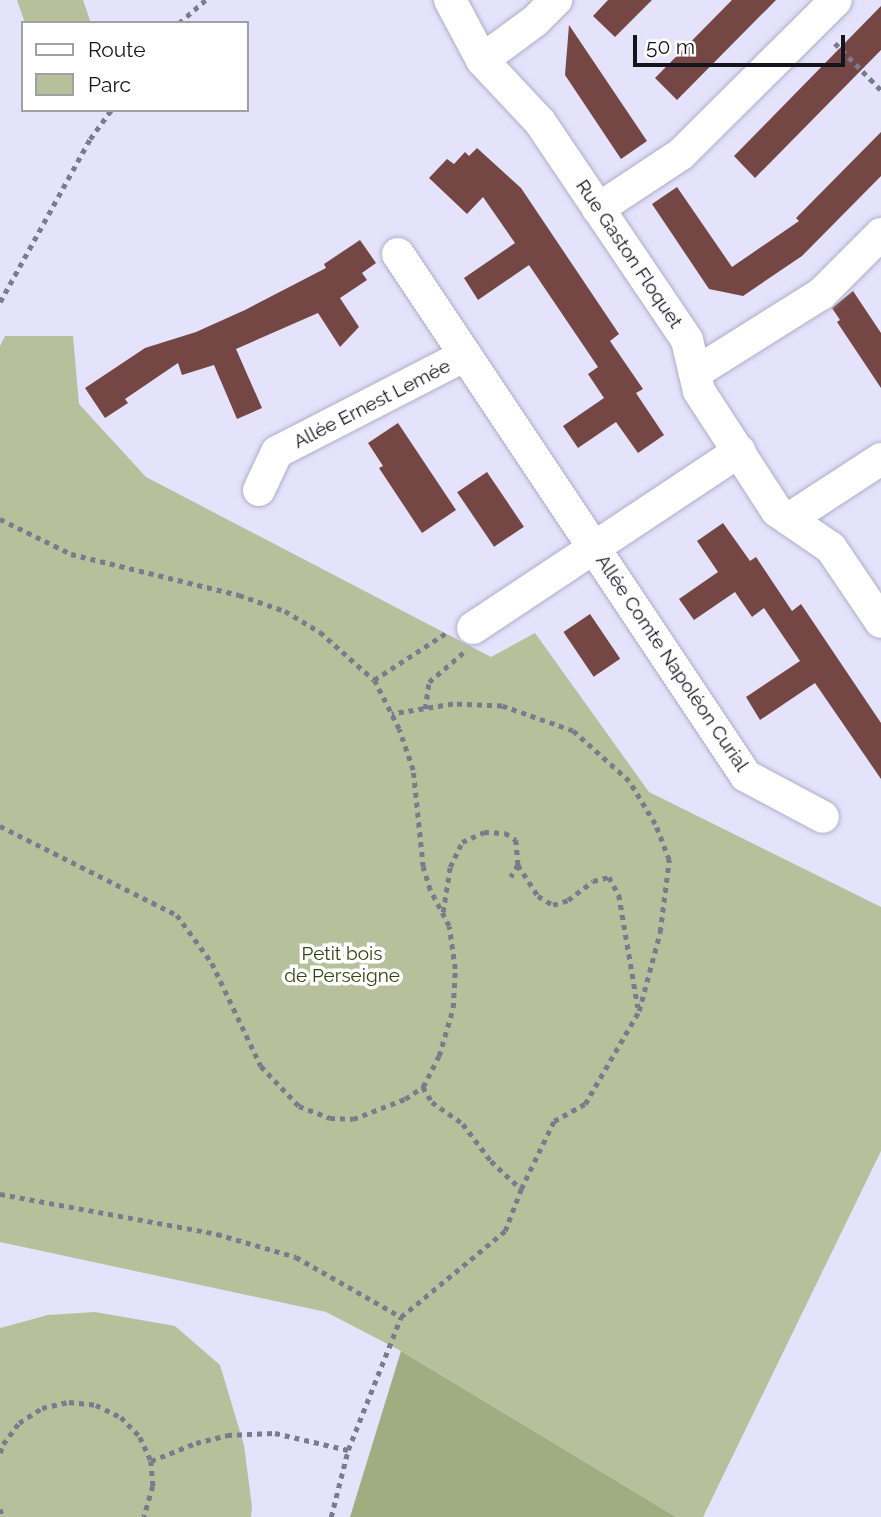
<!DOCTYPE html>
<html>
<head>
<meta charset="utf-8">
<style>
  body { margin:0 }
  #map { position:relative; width:881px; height:1517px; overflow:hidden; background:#e5e2fc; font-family:Raleway,sans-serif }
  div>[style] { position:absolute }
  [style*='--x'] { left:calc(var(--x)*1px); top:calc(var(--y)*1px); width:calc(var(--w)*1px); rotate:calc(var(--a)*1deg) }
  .green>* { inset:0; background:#b6c19c }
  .forest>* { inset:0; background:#a0ad81 }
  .building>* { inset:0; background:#744744; transform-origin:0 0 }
  .path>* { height:4.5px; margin-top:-2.25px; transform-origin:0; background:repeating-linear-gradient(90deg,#7c7a8c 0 5px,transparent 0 10px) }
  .roads { filter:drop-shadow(0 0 2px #b0aec7) drop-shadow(0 0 2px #b0aec7) }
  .minor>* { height:32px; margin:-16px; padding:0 16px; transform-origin:16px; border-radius:16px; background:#fff }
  span { translate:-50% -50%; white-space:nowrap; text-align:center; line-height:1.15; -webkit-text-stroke:7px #fff; paint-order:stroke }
  .street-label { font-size:19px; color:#15141d }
  .park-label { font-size:19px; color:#384310 }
  .legend { position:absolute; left:21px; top:21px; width:228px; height:91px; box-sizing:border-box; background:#fff; border:2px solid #a1a1a5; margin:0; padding:9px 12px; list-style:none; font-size:21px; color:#15141d }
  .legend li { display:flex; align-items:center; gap:14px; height:35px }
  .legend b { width:35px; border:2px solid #a1a1a5 }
  .scale { position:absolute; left:633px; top:35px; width:212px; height:32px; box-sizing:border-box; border:4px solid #15141d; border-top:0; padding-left:9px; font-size:21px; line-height:24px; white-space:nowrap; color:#15141d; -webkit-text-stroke:5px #fff; paint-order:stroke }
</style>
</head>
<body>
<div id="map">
  <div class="green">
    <div style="clip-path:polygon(17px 0,83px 0,91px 23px,25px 23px)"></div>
    <div style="clip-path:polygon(5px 336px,73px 336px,79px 404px,146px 477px,491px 657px,535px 633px,649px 792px,881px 907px,881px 1151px,703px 1517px,676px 1517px,401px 1351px,326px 1312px,0 1242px,0 346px)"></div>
    <div style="clip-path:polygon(95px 1312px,175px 1326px,220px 1365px,244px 1445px,252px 1507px,251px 1517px,0 1517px,0 1328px,48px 1315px)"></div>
  </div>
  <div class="forest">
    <div style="clip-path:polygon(401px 1351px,676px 1517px,350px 1517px)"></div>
  </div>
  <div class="building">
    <div style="clip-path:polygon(608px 0,652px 0,615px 37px,593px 16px)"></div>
    <div style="clip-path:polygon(732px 0,776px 0,677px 100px,655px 78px)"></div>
    <div style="clip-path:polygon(881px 6px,881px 50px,755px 178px,734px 156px)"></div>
    <div style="clip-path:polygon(569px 25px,647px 141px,621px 159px,565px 75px)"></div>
    <div style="clip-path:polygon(881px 132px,881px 176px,802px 256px,743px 296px,709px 289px,652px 204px,677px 187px,732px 267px,799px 221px,796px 218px)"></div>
    <div style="clip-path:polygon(477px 148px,521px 188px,619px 334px,610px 341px,643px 389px,636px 393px,664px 435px,638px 453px,616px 422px,578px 448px,563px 426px,604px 398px,588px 374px,598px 367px,529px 265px,478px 300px,464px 278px,515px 243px,483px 197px,467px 214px,429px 178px,447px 159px,454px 164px,465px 152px,469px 156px)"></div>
    <div style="clip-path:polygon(360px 240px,376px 263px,362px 273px,367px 280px,340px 298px,359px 327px,340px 347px,318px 313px,236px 349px,262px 408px,237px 419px,214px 365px,182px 375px,178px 363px,125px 399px,128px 403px,105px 418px,85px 388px,145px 348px,196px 332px,245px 310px,326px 268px,324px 264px)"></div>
    <div style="clip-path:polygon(853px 291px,881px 333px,881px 388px,837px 322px,840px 320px,832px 308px)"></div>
    <div style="clip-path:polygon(398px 423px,456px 510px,422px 533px,379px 468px,383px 466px,368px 443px)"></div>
    <div style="left:487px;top:472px;width:66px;height:36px;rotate:56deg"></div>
    <div style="clip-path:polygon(723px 523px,750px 561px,756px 557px,792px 611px,801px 604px,881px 723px,881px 779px,815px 683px,760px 720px,746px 697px,800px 661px,764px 608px,752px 617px,735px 592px,694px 620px,679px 599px,718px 572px,697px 541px)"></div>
    <div style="left:590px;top:614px;width:54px;height:32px;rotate:56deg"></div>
  </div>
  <div class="path">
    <div style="--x:179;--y:23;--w:35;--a:-41"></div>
    <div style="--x:835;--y:43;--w:66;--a:45.6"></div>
    <div style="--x:0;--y:302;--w:186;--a:-61.1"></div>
    <div style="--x:90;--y:139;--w:36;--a:-54"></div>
    <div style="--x:0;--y:519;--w:79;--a:26.2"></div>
    <div style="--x:71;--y:554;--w:173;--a:13.7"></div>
    <div style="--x:239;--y:595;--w:49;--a:19.2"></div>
    <div style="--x:285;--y:611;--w:41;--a:31"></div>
    <div style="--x:320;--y:632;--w:72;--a:41.6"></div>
    <div style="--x:425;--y:709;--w:27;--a:-82"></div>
    <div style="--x:429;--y:682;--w:45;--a:-40.5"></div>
    <div style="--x:0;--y:826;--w:198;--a:26.7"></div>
    <div style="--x:177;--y:915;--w:59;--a:53.9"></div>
    <div style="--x:212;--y:963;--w:114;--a:64.6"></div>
    <div style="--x:261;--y:1066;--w:55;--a:46.5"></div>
    <div style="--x:299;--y:1106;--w:33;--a:21"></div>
    <div style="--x:330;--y:1118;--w:23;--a:2"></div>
    <div style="--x:353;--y:1119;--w:56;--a:-21"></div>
    <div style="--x:405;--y:1099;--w:22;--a:-34"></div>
    <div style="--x:423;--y:1087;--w:35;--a:-63"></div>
    <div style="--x:439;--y:1056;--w:50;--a:-73.7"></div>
    <div style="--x:453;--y:1008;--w:39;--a:-87"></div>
    <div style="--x:455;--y:969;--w:43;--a:-97.9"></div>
    <div style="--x:449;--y:926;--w:41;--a:-117.8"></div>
    <div style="--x:430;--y:890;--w:24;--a:-107"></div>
    <div style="--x:423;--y:867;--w:98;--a:-95.9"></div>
    <div style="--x:413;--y:770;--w:43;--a:-108.9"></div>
    <div style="--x:399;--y:729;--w:55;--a:-117"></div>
    <div style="--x:374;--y:680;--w:86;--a:-33.1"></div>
    <div style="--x:518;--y:865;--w:37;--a:57"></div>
    <div style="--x:538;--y:896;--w:17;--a:31"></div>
    <div style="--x:553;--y:905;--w:16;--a:-18"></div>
    <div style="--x:568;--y:900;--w:31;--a:-37"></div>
    <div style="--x:593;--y:881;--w:16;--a:-14"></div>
    <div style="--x:609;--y:877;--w:21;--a:61"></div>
    <div style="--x:619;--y:895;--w:114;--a:80.4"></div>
    <div style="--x:443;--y:912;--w:46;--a:-81.2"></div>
    <div style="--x:450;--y:867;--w:28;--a:-64"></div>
    <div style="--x:462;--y:842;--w:24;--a:-24"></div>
    <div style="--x:484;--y:832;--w:21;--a:3"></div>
    <div style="--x:505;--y:833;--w:13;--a:32"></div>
    <div style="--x:516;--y:840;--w:25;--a:85"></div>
    <div style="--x:518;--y:865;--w:14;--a:120"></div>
    <div style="--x:423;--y:1087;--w:17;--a:59"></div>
    <div style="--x:432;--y:1102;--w:38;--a:35"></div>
    <div style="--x:463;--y:1124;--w:46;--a:52.9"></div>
    <div style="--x:491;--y:1161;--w:41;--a:43"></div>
    <div style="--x:0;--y:1194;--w:221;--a:10.4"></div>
    <div style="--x:217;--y:1234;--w:82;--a:16.2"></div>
    <div style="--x:296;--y:1257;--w:121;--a:29.7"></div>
    <div style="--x:0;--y:1453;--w:9;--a:-72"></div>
    <div style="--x:3;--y:1444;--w:26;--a:-53"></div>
    <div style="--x:19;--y:1423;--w:27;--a:-33"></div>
    <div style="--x:42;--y:1408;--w:28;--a:-13"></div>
    <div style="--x:69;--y:1402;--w:27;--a:6"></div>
    <div style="--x:96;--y:1405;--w:28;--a:26"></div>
    <div style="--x:121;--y:1417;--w:28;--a:46"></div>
    <div style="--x:140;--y:1437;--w:26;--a:65"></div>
    <div style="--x:151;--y:1461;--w:25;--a:85"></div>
    <div style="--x:153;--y:1486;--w:32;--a:106"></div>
    <div style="--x:151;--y:1461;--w:48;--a:-21.8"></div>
    <div style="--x:196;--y:1443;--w:32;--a:-14"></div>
    <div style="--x:227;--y:1435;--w:48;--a:-2.4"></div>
    <div style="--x:275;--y:1433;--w:75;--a:13.1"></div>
    <div style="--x:0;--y:1509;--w:9;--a:69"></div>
    <div style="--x:331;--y:1517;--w:69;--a:-75.8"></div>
    <div style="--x:348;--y:1450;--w:143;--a:-68.3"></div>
    <div style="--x:401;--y:1317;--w:135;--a:-39.6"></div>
    <div style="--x:505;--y:1231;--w:45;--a:-69.1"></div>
    <div style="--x:521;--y:1189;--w:76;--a:-64.1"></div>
    <div style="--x:554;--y:1121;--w:35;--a:-29"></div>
    <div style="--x:585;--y:1104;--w:108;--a:-59.9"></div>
    <div style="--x:639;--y:1011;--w:82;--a:-75.1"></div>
    <div style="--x:660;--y:932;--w:73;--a:-82.9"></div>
    <div style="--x:669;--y:860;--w:39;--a:-111"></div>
    <div style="--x:655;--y:824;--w:50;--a:-121.2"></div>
    <div style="--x:629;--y:781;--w:75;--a:-138.2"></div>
    <div style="--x:573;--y:731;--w:75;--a:-160.6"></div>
    <div style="--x:502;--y:706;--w:49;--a:-177.7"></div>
    <div style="--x:453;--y:704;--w:62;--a:170.7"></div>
  </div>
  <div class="roads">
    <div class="minor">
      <div style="--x:450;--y:0;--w:68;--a:61.9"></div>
      <div style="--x:482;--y:60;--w:66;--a:-36.3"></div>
      <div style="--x:535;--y:21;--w:30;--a:-45"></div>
      <div style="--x:482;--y:60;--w:85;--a:46.9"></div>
      <div style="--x:540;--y:122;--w:263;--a:56"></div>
      <div style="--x:687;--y:340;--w:52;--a:76.8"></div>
      <div style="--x:699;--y:391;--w:143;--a:57"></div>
      <div style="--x:777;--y:511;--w:65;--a:34.4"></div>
      <div style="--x:831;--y:548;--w:89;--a:56"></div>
      <div style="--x:598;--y:209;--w:100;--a:-33.5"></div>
      <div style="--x:681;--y:154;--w:218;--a:-44.8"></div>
      <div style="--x:398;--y:254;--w:627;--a:56.31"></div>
      <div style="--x:746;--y:776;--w:87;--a:28"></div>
      <div style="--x:695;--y:373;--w:149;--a:-32.1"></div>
      <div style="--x:821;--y:294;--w:85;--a:-45"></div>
      <div style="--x:259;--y:490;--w:42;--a:-64.7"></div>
      <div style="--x:277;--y:452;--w:212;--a:-27.2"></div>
      <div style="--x:789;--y:519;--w:110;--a:-33.1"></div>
      <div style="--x:473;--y:628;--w:320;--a:-33.6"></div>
    </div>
  </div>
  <div class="street-label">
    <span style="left:629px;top:254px;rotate:56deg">Rue Gaston Floquet</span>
    <span style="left:372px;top:404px;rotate:-27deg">Allée Ernest Lemée</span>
    <span style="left:672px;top:663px;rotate:56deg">Allée Comte Napoléon Curial</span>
  </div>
  <div class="park-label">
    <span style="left:342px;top:965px">Petit bois<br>de Perseigne</span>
  </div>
  <ul class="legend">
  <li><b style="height:9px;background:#fff"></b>Route</li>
  <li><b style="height:19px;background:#b6c19c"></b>Parc</li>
  </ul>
  <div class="scale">50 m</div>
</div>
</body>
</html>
